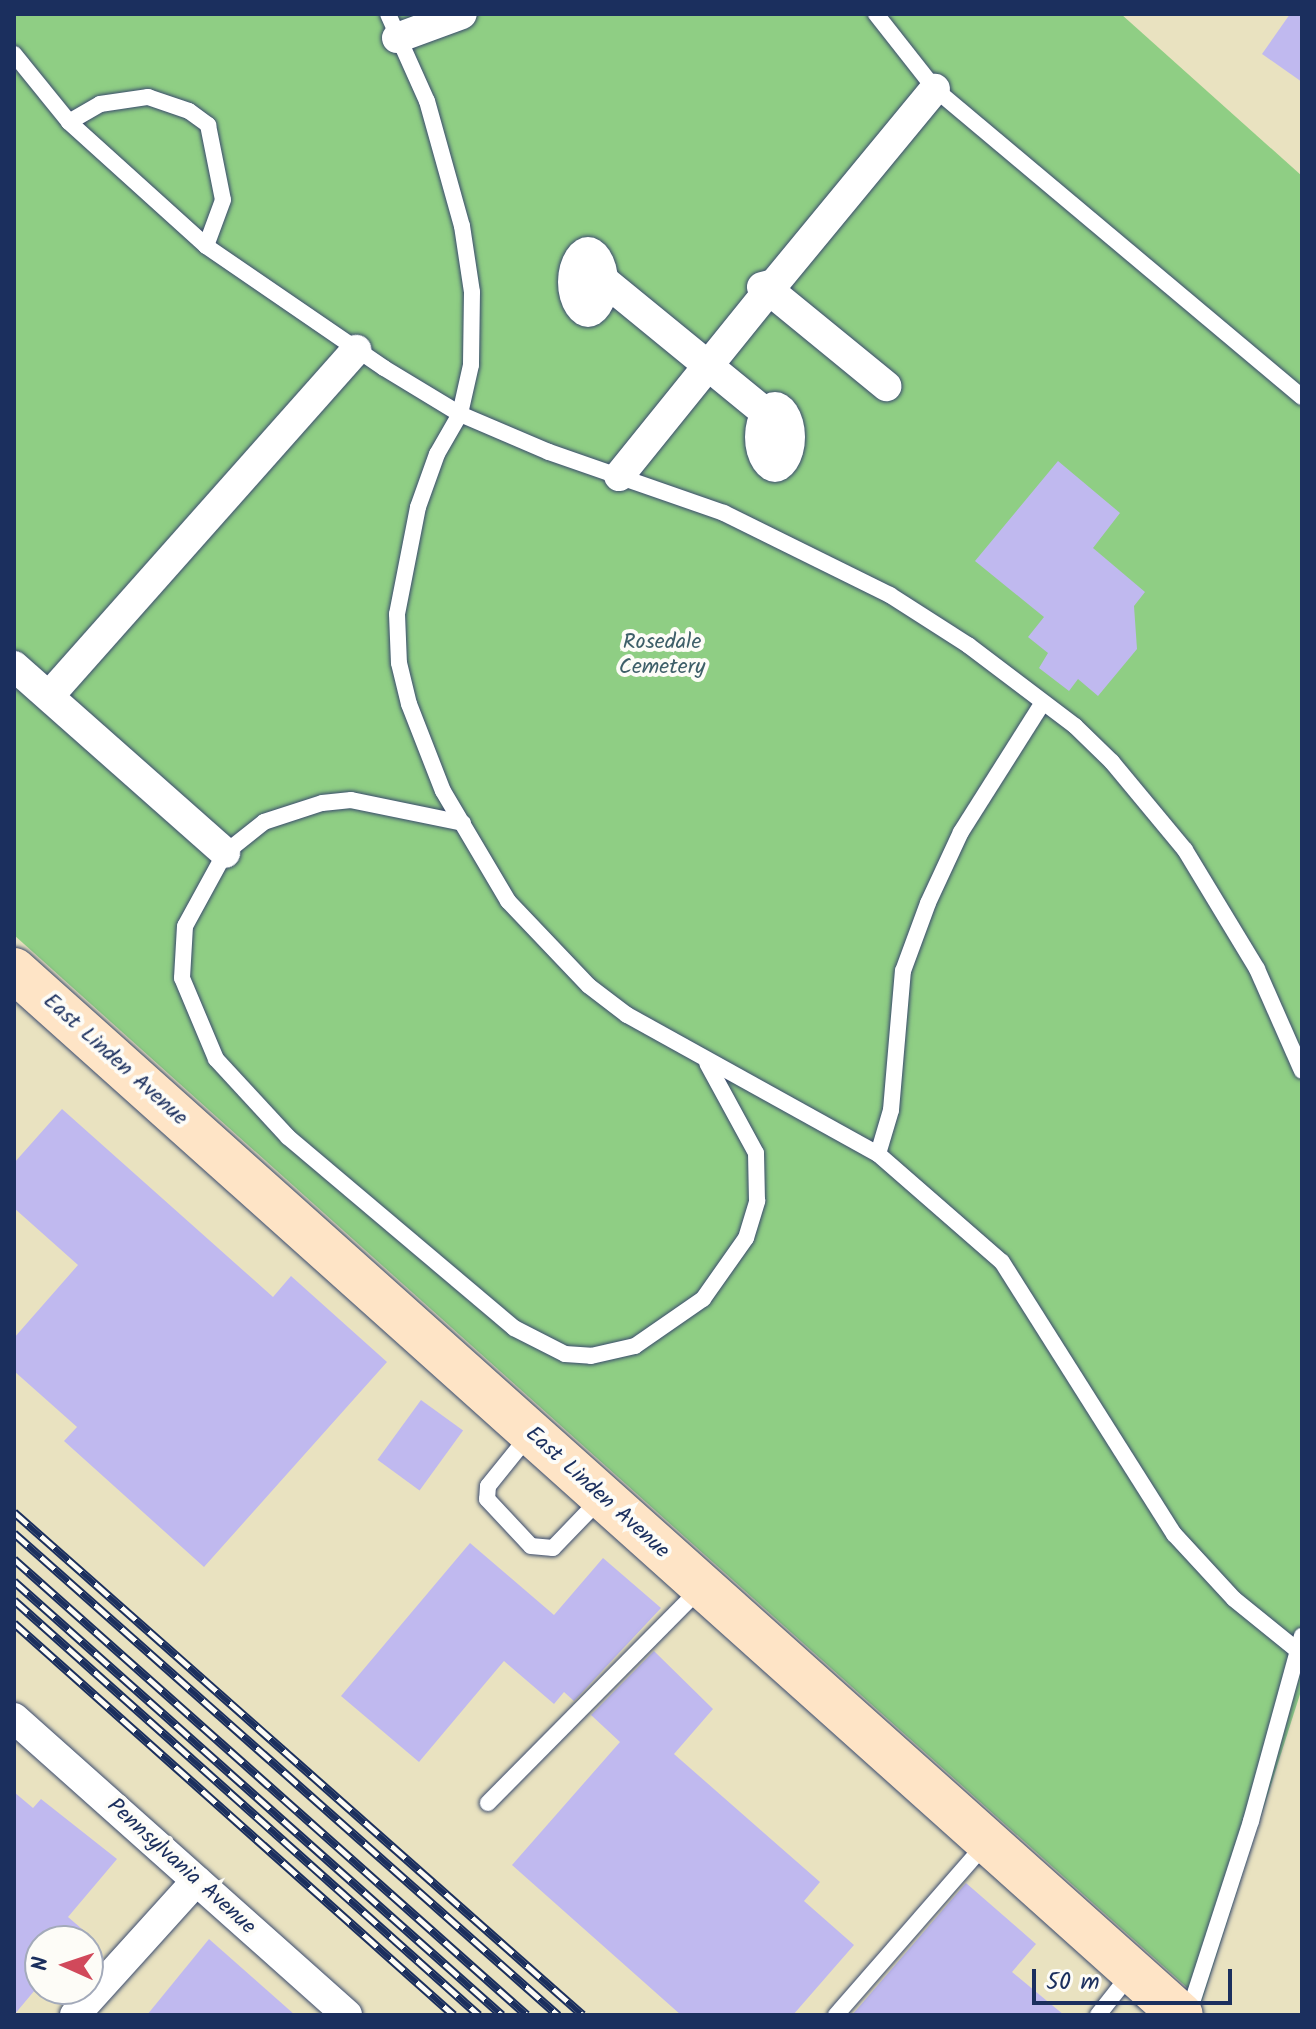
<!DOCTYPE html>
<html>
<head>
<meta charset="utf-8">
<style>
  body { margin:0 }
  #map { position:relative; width:1316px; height:2029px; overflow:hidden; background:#e9e2c0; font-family:Kalam,sans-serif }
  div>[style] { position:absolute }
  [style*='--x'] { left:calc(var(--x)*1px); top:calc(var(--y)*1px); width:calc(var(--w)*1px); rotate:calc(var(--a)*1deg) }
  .green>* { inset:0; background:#8fce84 }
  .building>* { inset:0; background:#c0b9ef; transform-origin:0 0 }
  .roads { filter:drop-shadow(0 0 2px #3a4a6d) drop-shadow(0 0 2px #3a4a6d) }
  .lane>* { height:16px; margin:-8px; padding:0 8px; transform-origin:8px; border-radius:8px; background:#fff }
  .street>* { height:30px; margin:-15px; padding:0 15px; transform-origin:15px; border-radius:15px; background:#fff }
  .street>.ring { margin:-15px; padding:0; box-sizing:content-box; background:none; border:30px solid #fff; border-radius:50% }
  .secondary>* { height:44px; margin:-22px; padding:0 22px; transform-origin:22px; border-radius:22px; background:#fee4c6 }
  .rail>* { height:9px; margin-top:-4.5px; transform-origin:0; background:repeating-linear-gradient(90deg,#fdfcf7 0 18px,#1b2f5e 0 36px); box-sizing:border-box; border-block:2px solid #1b2f5e }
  span { translate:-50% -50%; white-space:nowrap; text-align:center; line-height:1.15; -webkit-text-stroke:8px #fdfcf7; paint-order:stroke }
  .park-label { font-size:22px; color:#3e5f69 }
  .street-label { font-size:22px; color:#1b2f5e }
  .frame { position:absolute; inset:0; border:16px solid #1b2f5e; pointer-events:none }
  .north { position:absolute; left:24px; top:1925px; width:80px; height:80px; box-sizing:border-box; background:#fdfcf7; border:2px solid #a3aaba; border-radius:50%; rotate:273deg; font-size:22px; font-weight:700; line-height:32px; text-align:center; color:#1b2f5e }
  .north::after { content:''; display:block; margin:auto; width:28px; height:36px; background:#d1495b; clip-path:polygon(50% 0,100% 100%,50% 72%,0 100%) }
  .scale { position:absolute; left:1032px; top:1969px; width:200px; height:36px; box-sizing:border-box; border:4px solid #1b2f5e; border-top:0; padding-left:10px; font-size:24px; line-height:28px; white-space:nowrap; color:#1b2f5e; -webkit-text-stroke:6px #fdfcf7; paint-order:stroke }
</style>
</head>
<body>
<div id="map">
  <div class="green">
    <div style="clip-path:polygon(14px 14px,1121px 14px,1302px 176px,1302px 1688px,1202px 2001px,14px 935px)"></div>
  </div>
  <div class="building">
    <div style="clip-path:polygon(1290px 14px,1302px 14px,1302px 82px,1262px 54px)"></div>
    <div style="clip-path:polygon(1058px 461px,1120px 513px,1093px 548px,1145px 592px,1134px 606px,1137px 649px,1098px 696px,1078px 679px,1069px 691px,1039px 668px,1048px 653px,1028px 637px,1044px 617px,975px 561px)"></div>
    <div style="clip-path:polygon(62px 1109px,273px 1297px,291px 1276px,387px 1362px,204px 1567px,64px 1441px,77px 1427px,14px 1371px,14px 1338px,78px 1265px,14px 1208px,14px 1163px)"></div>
    <div style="left:421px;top:1400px;width:52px;height:74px;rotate:36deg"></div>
    <div style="clip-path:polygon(470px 1543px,554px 1615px,603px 1558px,661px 1608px,574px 1701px,564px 1692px,554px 1704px,504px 1661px,419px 1762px,341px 1696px)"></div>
    <div style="clip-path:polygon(654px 1651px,713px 1709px,674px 1754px,820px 1882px,804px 1901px,854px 1945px,793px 2015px,681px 2015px,512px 1865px,620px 1742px,591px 1715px)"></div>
    <div style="clip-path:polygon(14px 1792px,33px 1808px,41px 1799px,117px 1859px,68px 1917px,96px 1941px,40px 1941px,40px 1984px,14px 2015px)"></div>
    <div style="clip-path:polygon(966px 1883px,1036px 1944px,1012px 1972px,1064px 2015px,852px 2015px)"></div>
    <div style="clip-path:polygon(209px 1939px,295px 2015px,147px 2015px)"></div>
  </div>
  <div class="roads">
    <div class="lane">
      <div style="--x:388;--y:14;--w:95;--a:65.9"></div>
      <div style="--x:427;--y:101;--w:130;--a:74.4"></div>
      <div style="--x:462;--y:226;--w:67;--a:81.4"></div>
      <div style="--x:472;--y:292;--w:73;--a:90.8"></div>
      <div style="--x:471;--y:365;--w:50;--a:102.7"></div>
      <div style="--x:460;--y:414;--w:46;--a:119.9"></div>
      <div style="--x:437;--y:454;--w:56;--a:109.7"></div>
      <div style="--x:418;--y:507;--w:109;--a:101.1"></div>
      <div style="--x:397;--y:614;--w:49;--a:87.7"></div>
      <div style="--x:399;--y:663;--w:42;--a:76.3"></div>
      <div style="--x:409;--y:704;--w:93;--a:68.7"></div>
      <div style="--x:443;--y:791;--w:128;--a:59.4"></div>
      <div style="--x:508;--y:901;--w:117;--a:46.4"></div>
      <div style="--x:589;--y:986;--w:48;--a:37.3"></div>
      <div style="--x:627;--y:1015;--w:287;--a:29"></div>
      <div style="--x:878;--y:1154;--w:164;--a:41.1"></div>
      <div style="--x:1002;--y:1262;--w:322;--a:57.7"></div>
      <div style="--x:1174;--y:1534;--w:88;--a:47.3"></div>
      <div style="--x:1234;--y:1599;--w:87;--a:39"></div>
      <div style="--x:876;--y:14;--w:95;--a:51.8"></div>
      <div style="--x:935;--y:89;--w:479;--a:40"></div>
      <div style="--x:14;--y:54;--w:87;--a:51"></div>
      <div style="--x:69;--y:122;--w:185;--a:42.1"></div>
      <div style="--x:206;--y:246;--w:216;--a:34.4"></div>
      <div style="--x:384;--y:368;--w:89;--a:31.2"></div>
      <div style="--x:460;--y:414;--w:97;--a:23.1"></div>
      <div style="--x:549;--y:452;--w:185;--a:19.2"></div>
      <div style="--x:724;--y:513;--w:185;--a:26.3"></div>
      <div style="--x:890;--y:595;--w:93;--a:32.7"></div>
      <div style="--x:968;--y:645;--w:134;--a:37.1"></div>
      <div style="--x:1075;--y:726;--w:52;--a:44.2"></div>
      <div style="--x:1112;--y:762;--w:114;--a:50.3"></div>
      <div style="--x:1185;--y:850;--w:139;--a:58.8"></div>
      <div style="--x:1257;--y:969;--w:111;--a:66.2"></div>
      <div style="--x:69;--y:122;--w:36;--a:-30"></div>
      <div style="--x:100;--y:104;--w:49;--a:-8.3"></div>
      <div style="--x:148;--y:97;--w:43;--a:18.9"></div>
      <div style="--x:189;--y:111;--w:24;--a:36"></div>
      <div style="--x:208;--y:125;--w:76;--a:78.7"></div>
      <div style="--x:223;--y:200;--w:49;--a:110.3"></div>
      <div style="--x:463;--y:823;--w:114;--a:-168.4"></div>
      <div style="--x:351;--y:800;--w:29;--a:174"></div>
      <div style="--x:322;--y:803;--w:61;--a:161.9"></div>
      <div style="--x:264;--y:822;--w:50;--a:141.5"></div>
      <div style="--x:225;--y:853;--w:83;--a:118.7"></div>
      <div style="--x:185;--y:926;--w:52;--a:93.3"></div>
      <div style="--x:182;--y:978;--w:88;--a:67.2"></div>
      <div style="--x:216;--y:1059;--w:106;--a:47.3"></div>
      <div style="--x:288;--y:1137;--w:296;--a:40.2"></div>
      <div style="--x:514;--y:1328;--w:57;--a:27"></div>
      <div style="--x:565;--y:1354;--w:26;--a:4"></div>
      <div style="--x:591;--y:1356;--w:45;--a:-12.8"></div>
      <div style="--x:635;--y:1346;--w:83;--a:-34.7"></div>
      <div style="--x:703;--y:1299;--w:75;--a:-54.8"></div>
      <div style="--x:746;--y:1238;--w:39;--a:-73"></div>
      <div style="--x:757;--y:1201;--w:48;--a:-91.2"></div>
      <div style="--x:756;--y:1153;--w:102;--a:-118.6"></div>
      <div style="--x:878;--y:1154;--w:46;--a:-73.5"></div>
      <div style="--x:891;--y:1110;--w:140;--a:-85.1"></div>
      <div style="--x:903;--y:971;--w:72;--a:-69.8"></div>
      <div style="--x:928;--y:903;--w:78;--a:-65.1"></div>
      <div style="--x:961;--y:832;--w:151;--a:-57.7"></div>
      <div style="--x:530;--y:1434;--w:67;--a:128.9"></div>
      <div style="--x:488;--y:1486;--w:13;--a:94"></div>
      <div style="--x:487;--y:1499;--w:64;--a:46.9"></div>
      <div style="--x:531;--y:1546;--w:22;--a:5"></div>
      <div style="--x:553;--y:1548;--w:71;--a:-46.1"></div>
      <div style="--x:488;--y:1803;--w:303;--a:-45.3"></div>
      <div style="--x:836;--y:2015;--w:230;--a:-48.9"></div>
      <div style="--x:1098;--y:2015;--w:55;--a:-51.7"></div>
      <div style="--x:1188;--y:2015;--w:204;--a:-72"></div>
      <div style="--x:1251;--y:1821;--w:192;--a:-74.6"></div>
    </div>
    <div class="street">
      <div style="--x:397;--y:38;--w:69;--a:-20.3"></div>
      <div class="ring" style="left:573px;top:252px;width:-4px;height:-4px"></div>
      <div style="--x:596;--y:274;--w:215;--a:39.3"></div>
      <div style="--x:774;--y:284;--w:253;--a:-50.5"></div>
      <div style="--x:762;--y:287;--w:12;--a:-14"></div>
      <div style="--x:774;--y:284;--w:11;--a:85"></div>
      <div style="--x:775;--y:295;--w:144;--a:39.3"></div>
      <div class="ring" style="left:760px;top:407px;width:-6px;height:-6px"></div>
      <div style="--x:619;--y:476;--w:231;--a:-51.1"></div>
      <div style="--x:14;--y:666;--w:282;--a:41.5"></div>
      <div style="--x:49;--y:696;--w:463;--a:-48.4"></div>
      <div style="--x:14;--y:1718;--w:446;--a:41.7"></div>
      <div style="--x:75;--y:2015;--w:181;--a:-47.9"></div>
    </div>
    <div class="secondary">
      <div style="--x:14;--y:970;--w:1566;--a:41.84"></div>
    </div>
  </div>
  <div class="rail">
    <div style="--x:14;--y:1512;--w:759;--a:41.48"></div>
    <div style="--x:14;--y:1533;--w:727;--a:41.54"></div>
    <div style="--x:14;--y:1559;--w:686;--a:41.63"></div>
    <div style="--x:14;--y:1581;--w:653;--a:41.65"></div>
    <div style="--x:14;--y:1600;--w:623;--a:41.75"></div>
    <div style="--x:14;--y:1623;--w:589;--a:41.7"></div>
  </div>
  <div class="park-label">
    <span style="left:662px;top:655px">Rosedale<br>Cemetery</span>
  </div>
  <div class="street-label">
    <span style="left:115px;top:1060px;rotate:42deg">East Linden Avenue</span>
    <span style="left:597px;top:1493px;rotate:42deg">East Linden Avenue</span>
    <span style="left:181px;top:1867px;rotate:42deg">Pennsylvania Avenue</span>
  </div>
  <div class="frame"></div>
  <div class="north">N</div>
  <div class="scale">50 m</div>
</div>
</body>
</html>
